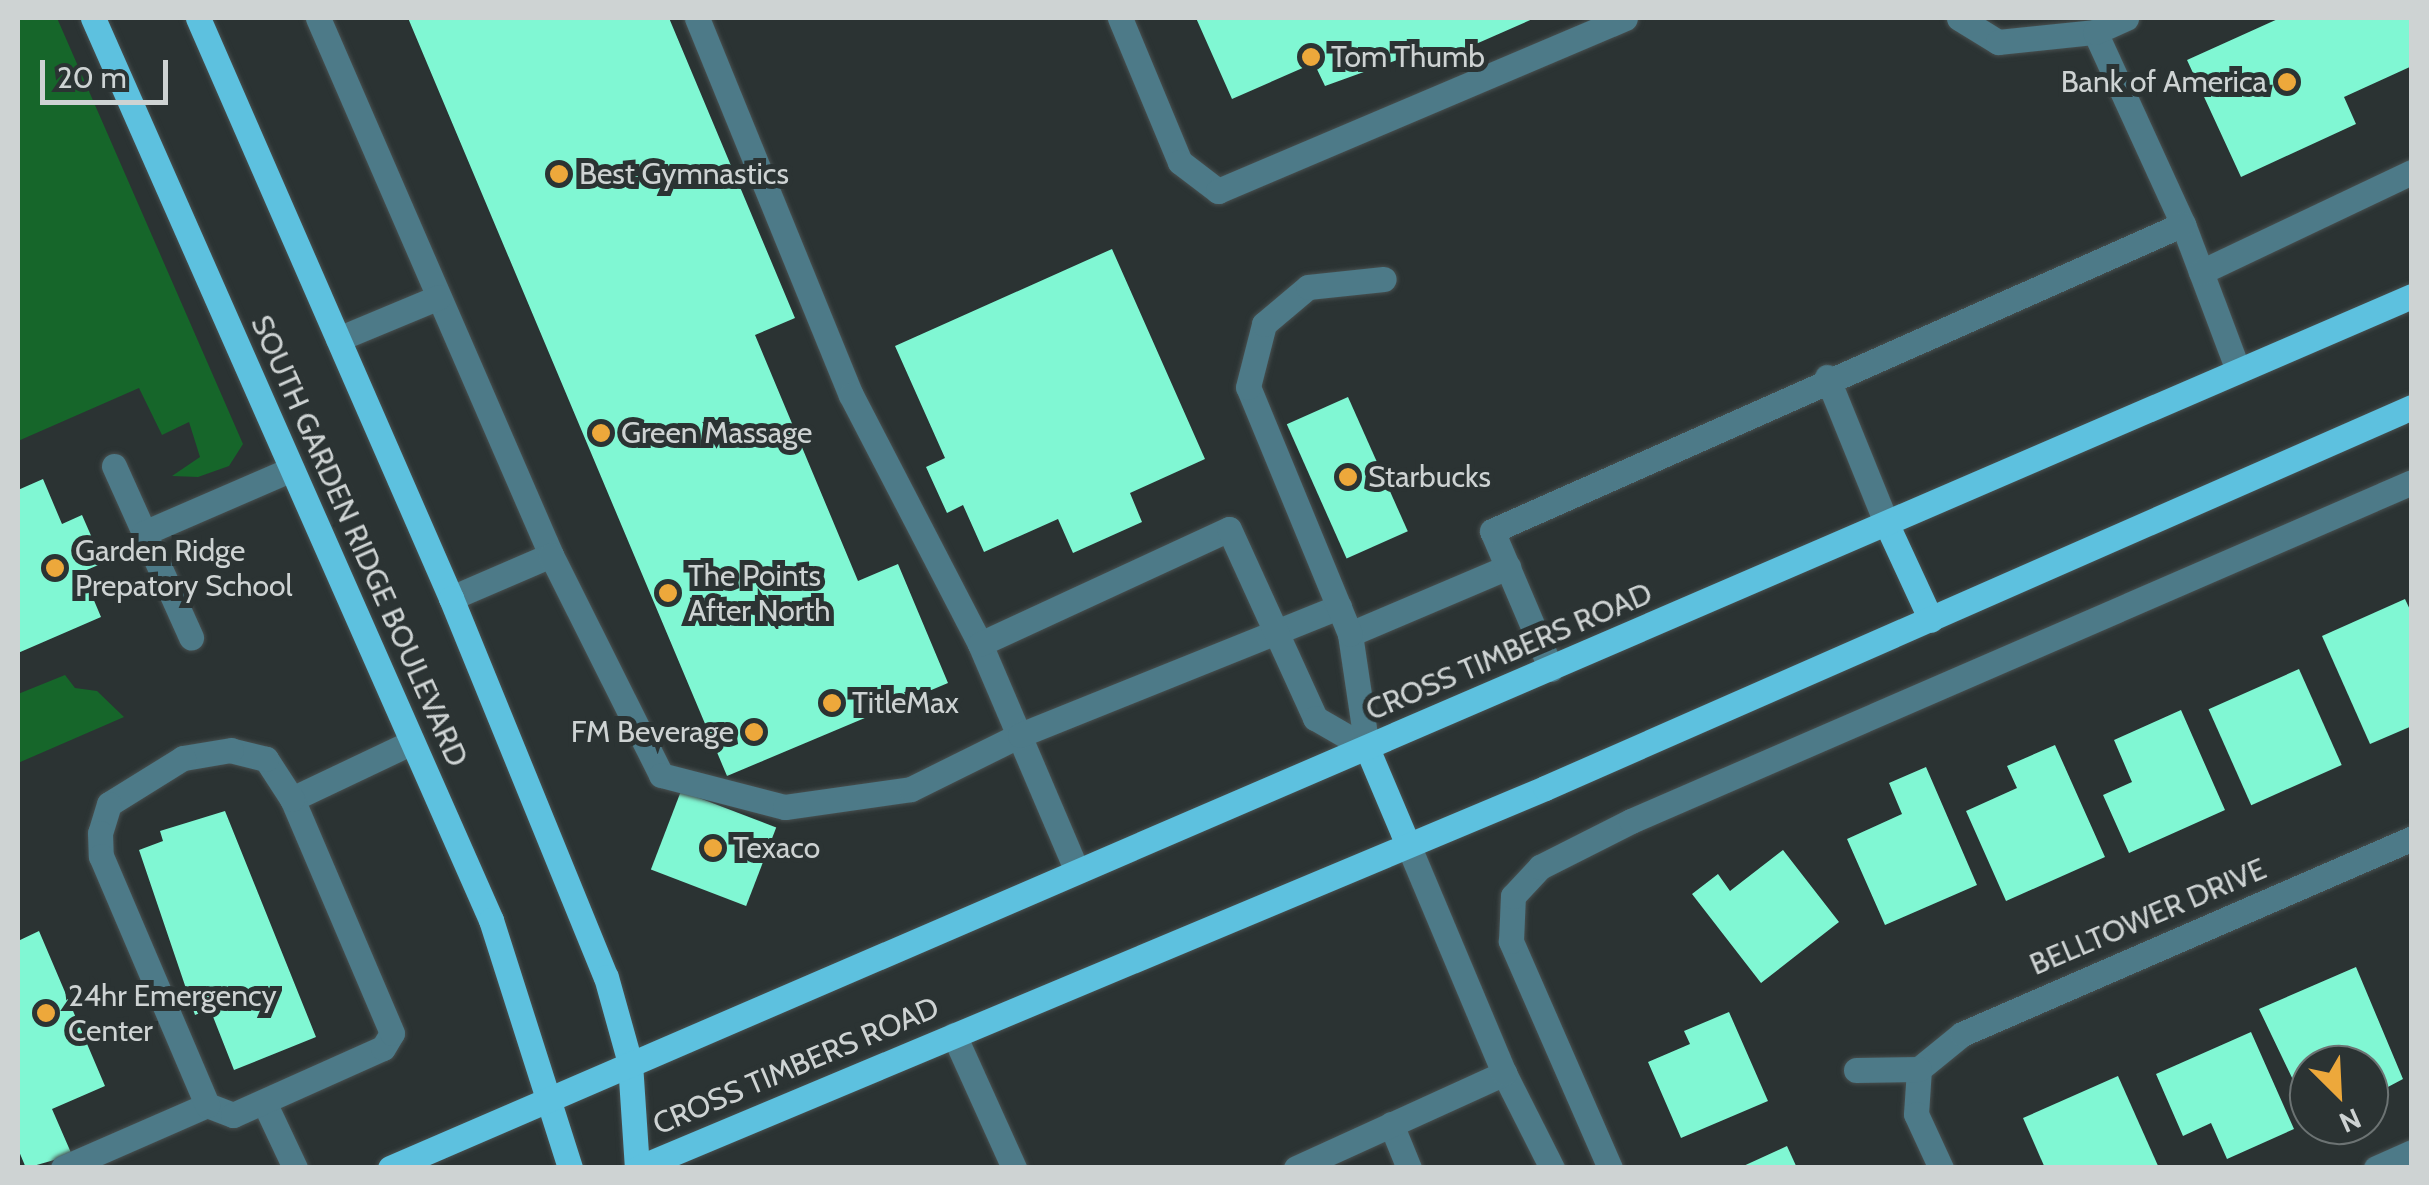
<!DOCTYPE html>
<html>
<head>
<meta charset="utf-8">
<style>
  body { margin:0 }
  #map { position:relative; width:2429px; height:1185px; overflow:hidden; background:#2b3333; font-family:Cabin,sans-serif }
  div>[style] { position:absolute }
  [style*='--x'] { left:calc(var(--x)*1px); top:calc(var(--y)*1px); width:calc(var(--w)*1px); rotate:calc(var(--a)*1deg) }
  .green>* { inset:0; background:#16662a }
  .building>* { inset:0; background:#80f7d3; transform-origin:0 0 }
  .roads { filter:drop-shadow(0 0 2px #485050) drop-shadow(0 0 2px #485050) }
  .minor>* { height:25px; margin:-12.5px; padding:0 12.5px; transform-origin:12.5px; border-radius:12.5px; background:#4d7a88 }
  .major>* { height:25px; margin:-12.5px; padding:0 12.5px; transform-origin:12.5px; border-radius:12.5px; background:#5dc1df }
  .dots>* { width:28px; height:28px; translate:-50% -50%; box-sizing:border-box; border:5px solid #2b3333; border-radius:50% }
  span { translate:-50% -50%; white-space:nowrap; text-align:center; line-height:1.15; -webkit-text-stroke:10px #2b3333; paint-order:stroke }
  .poi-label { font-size:30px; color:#ced3d3 }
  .left { translate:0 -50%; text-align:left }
  .right { translate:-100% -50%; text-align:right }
  .street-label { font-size:30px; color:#ced3d3 }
  .frame { position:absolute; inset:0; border:20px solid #ced3d3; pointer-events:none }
  .north { position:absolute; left:2289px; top:1045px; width:100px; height:100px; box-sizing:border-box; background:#2b3333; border:2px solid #6c7373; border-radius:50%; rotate:156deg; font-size:28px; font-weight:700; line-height:40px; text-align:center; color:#ced3d3 }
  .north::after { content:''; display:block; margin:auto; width:35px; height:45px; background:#eda83b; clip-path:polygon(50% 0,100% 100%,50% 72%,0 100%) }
  .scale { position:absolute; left:40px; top:60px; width:128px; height:45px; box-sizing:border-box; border:5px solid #ced3d3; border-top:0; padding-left:12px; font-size:30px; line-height:35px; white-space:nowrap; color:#ced3d3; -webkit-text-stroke:8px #2b3333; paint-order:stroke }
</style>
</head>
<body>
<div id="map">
  <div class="green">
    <div style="clip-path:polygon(18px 18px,57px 18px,243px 444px,229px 466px,198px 477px,172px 476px,200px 457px,189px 422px,162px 435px,139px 388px,18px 441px)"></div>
    <div style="clip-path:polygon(65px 675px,75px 688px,97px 691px,124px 717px,18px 763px,18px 694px)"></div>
  </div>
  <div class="building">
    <div style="clip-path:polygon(408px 18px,669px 18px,795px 318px,755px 335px,858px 581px,898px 564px,948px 683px,727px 776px)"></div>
    <div style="clip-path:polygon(1196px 18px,1535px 18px,1428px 65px,1422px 51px,1325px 86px,1314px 63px,1232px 99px)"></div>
    <div style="clip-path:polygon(2280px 18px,2412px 18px,2412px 66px,2344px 97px,2356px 124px,2241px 177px,2187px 60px)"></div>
    <div style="clip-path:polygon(1112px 249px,1205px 459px,1130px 493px,1142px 522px,1073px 553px,1058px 519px,984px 552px,963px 505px,947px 513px,926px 467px,945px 458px,895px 346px)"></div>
    <div style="left:1348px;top:397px;width:147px;height:67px;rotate:66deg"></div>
    <div style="clip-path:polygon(43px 479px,62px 524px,82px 515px,103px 563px,82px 572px,101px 617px,18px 653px,18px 490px)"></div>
    <div style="clip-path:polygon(2405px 599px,2412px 614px,2412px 726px,2370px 744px,2322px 636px)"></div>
    <div style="left:2299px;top:669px;width:105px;height:99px;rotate:66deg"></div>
    <div style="clip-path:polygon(2181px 710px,2225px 810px,2129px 853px,2103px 795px,2132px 782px,2114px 740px)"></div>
    <div style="clip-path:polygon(2055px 745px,2105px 857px,2006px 901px,1966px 811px,2017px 788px,2007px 766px)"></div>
    <div style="clip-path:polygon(1926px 767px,1977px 885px,1885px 925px,1847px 839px,1902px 814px,1889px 783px)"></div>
    <div style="left:681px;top:791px;width:102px;height:84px;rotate:21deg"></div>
    <div style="clip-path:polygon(225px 811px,316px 1037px,234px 1070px,210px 1009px,195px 1015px,139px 850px,163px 841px,160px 831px)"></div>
    <div style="clip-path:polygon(1783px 850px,1839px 922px,1761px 983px,1692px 894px,1718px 874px,1730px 891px)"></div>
    <div style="clip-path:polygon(39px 931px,105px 1086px,52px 1109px,72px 1155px,26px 1168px,18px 1149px,18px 941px)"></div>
    <div style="clip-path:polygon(2356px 967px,2403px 1079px,2369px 1097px,2369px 1065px,2309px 1065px,2309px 1078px,2295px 1084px,2259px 1009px)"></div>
    <div style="clip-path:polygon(1729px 1012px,1768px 1101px,1681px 1138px,1648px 1062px,1690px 1044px,1684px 1031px)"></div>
    <div style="clip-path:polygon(2251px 1032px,2294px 1129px,2227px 1159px,2211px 1123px,2183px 1136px,2156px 1074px)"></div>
    <div style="clip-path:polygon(2118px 1076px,2159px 1168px,2045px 1168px,2023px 1118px)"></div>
    <div style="clip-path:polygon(1787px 1146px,1797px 1168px,1739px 1168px)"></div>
  </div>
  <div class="roads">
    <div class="minor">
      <div style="--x:318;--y:18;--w:585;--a:66.54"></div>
      <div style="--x:551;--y:555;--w:109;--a:156.7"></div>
      <div style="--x:697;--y:18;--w:407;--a:67.8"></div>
      <div style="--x:851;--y:395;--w:280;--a:62.6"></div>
      <div style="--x:980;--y:644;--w:247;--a:66.9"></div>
      <div style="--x:1120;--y:18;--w:156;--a:67.4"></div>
      <div style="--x:1180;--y:162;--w:48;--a:37.3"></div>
      <div style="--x:1218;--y:191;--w:442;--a:-23"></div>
      <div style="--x:1959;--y:18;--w:46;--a:31.6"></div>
      <div style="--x:1998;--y:42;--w:98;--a:-5.9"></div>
      <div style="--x:2095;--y:32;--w:211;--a:65.4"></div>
      <div style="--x:2183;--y:224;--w:156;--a:69.4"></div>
      <div style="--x:2095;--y:32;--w:34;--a:-24"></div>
      <div style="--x:2201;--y:272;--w:233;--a:-25.4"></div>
      <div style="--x:338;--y:339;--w:109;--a:-22.6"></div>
      <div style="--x:1827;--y:377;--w:162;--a:67.9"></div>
      <div style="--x:114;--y:466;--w:188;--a:65.8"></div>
      <div style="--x:144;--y:533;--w:161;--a:-23.4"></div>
      <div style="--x:551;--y:555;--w:246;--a:63.4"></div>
      <div style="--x:661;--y:775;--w:128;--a:14.5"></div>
      <div style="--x:785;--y:807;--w:127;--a:-8.1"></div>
      <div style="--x:911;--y:789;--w:122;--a:-26.4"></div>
      <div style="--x:1020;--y:735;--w:344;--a:-21.9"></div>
      <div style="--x:1350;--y:634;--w:172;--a:-23"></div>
      <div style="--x:980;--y:644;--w:274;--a:-24.8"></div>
      <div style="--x:1229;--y:529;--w:208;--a:65.5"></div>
      <div style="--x:1315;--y:718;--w:60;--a:30"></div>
      <div style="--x:1551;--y:669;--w:150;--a:-113.1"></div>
      <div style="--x:1492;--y:531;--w:756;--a:-23.95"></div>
      <div style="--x:1367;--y:748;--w:115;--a:-98.5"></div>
      <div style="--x:1350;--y:634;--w:267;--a:-112.4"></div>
      <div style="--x:1248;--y:387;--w:65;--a:-75.7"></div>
      <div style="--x:1264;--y:324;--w:57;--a:-40.1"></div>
      <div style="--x:1308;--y:287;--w:76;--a:-6"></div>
      <div style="--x:292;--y:799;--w:133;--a:-25.4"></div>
      <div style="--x:954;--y:1035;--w:146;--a:65.7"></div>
      <div style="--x:1919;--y:1069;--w:55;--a:-39.1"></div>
      <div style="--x:1962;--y:1034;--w:491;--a:-23.5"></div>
      <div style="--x:1919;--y:1069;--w:45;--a:93.8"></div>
      <div style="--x:1916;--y:1114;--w:60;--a:65.2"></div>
      <div style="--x:1856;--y:1070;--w:63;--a:-0.9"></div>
      <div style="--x:1504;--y:1073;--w:106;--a:63.2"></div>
      <div style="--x:264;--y:1102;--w:73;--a:64.8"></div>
      <div style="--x:1391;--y:1124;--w:48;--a:67.8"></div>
      <div style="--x:63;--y:1168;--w:157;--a:-23.6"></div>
      <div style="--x:207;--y:1105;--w:28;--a:21"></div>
      <div style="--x:233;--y:1115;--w:164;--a:-24.1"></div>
      <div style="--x:383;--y:1048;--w:17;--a:-59"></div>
      <div style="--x:392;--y:1033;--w:254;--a:-113.1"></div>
      <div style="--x:292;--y:799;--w:48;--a:-123"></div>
      <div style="--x:266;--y:759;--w:36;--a:-166"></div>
      <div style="--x:231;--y:750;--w:49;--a:170.5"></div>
      <div style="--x:183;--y:758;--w:87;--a:148.1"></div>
      <div style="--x:109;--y:804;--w:30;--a:107"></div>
      <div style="--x:100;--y:833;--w:23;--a:88"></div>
      <div style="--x:101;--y:856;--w:271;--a:66.9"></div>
      <div style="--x:1296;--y:1168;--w:229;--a:-24.5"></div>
      <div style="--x:1504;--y:1073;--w:247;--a:-112.8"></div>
      <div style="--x:1610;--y:1168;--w:248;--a:-113.6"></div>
      <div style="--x:1511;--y:941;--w:45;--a:-87.5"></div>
      <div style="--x:1513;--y:896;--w:40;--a:-47"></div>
      <div style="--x:1540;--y:867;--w:102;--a:-26.8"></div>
      <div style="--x:1631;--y:821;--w:851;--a:-23.46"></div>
      <div style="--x:2376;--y:1168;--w:39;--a:-24"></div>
    </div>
    <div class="major">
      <div style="--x:93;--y:18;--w:986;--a:66.19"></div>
      <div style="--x:491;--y:920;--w:260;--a:72.3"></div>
      <div style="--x:198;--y:18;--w:633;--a:66.43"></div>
      <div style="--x:451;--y:598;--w:409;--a:67.8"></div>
      <div style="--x:606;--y:977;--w:89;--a:74.4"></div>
      <div style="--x:630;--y:1063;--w:105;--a:86.2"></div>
      <div style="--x:1888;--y:527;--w:102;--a:65.2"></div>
      <div style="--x:1367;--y:748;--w:105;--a:67.1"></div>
      <div style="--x:390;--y:1168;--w:2202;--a:-23.33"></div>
      <div style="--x:638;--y:1168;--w:983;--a:-22.73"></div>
      <div style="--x:1545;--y:788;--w:947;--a:-23.72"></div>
    </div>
  </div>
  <div class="dots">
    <div style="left:1311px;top:57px;background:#eda83b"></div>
    <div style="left:2287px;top:82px;background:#eda83b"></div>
    <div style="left:559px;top:174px;background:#eda83b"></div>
    <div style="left:601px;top:433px;background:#eda83b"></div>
    <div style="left:1348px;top:477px;background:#eda83b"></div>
    <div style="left:55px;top:568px;background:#eda83b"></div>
    <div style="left:668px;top:593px;background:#eda83b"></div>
    <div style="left:832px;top:703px;background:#eda83b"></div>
    <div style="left:754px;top:732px;background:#eda83b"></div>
    <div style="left:713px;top:848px;background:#eda83b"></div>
    <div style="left:46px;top:1013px;background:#eda83b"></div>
  </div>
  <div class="poi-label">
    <span class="left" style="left:1331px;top:57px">Tom Thumb</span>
    <span class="right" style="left:2267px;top:82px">Bank of America</span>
    <span class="left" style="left:579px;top:174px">Best Gymnastics</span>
    <span class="left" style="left:621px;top:433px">Green Massage</span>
    <span class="left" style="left:1368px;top:477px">Starbucks</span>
    <span class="left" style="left:75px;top:568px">Garden Ridge<br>Prepatory School</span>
    <span class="left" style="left:688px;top:593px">The Points<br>After North</span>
    <span class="left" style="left:852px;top:703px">TitleMax</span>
    <span class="right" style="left:734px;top:732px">FM Beverage</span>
    <span class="left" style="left:733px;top:848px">Texaco</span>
    <span class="left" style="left:68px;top:1013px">24hr Emergency<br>Center</span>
  </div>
  <div class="street-label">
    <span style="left:359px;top:541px;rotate:66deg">SOUTH GARDEN RIDGE BOULEVARD</span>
    <span style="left:1509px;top:652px;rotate:-23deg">CROSS TIMBERS ROAD</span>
    <span style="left:2148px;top:917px;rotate:-23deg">BELLTOWER DRIVE</span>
    <span style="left:796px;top:1066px;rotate:-23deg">CROSS TIMBERS ROAD</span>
  </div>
  <div class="frame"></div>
  <div class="north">N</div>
  <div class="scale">20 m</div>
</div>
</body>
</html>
